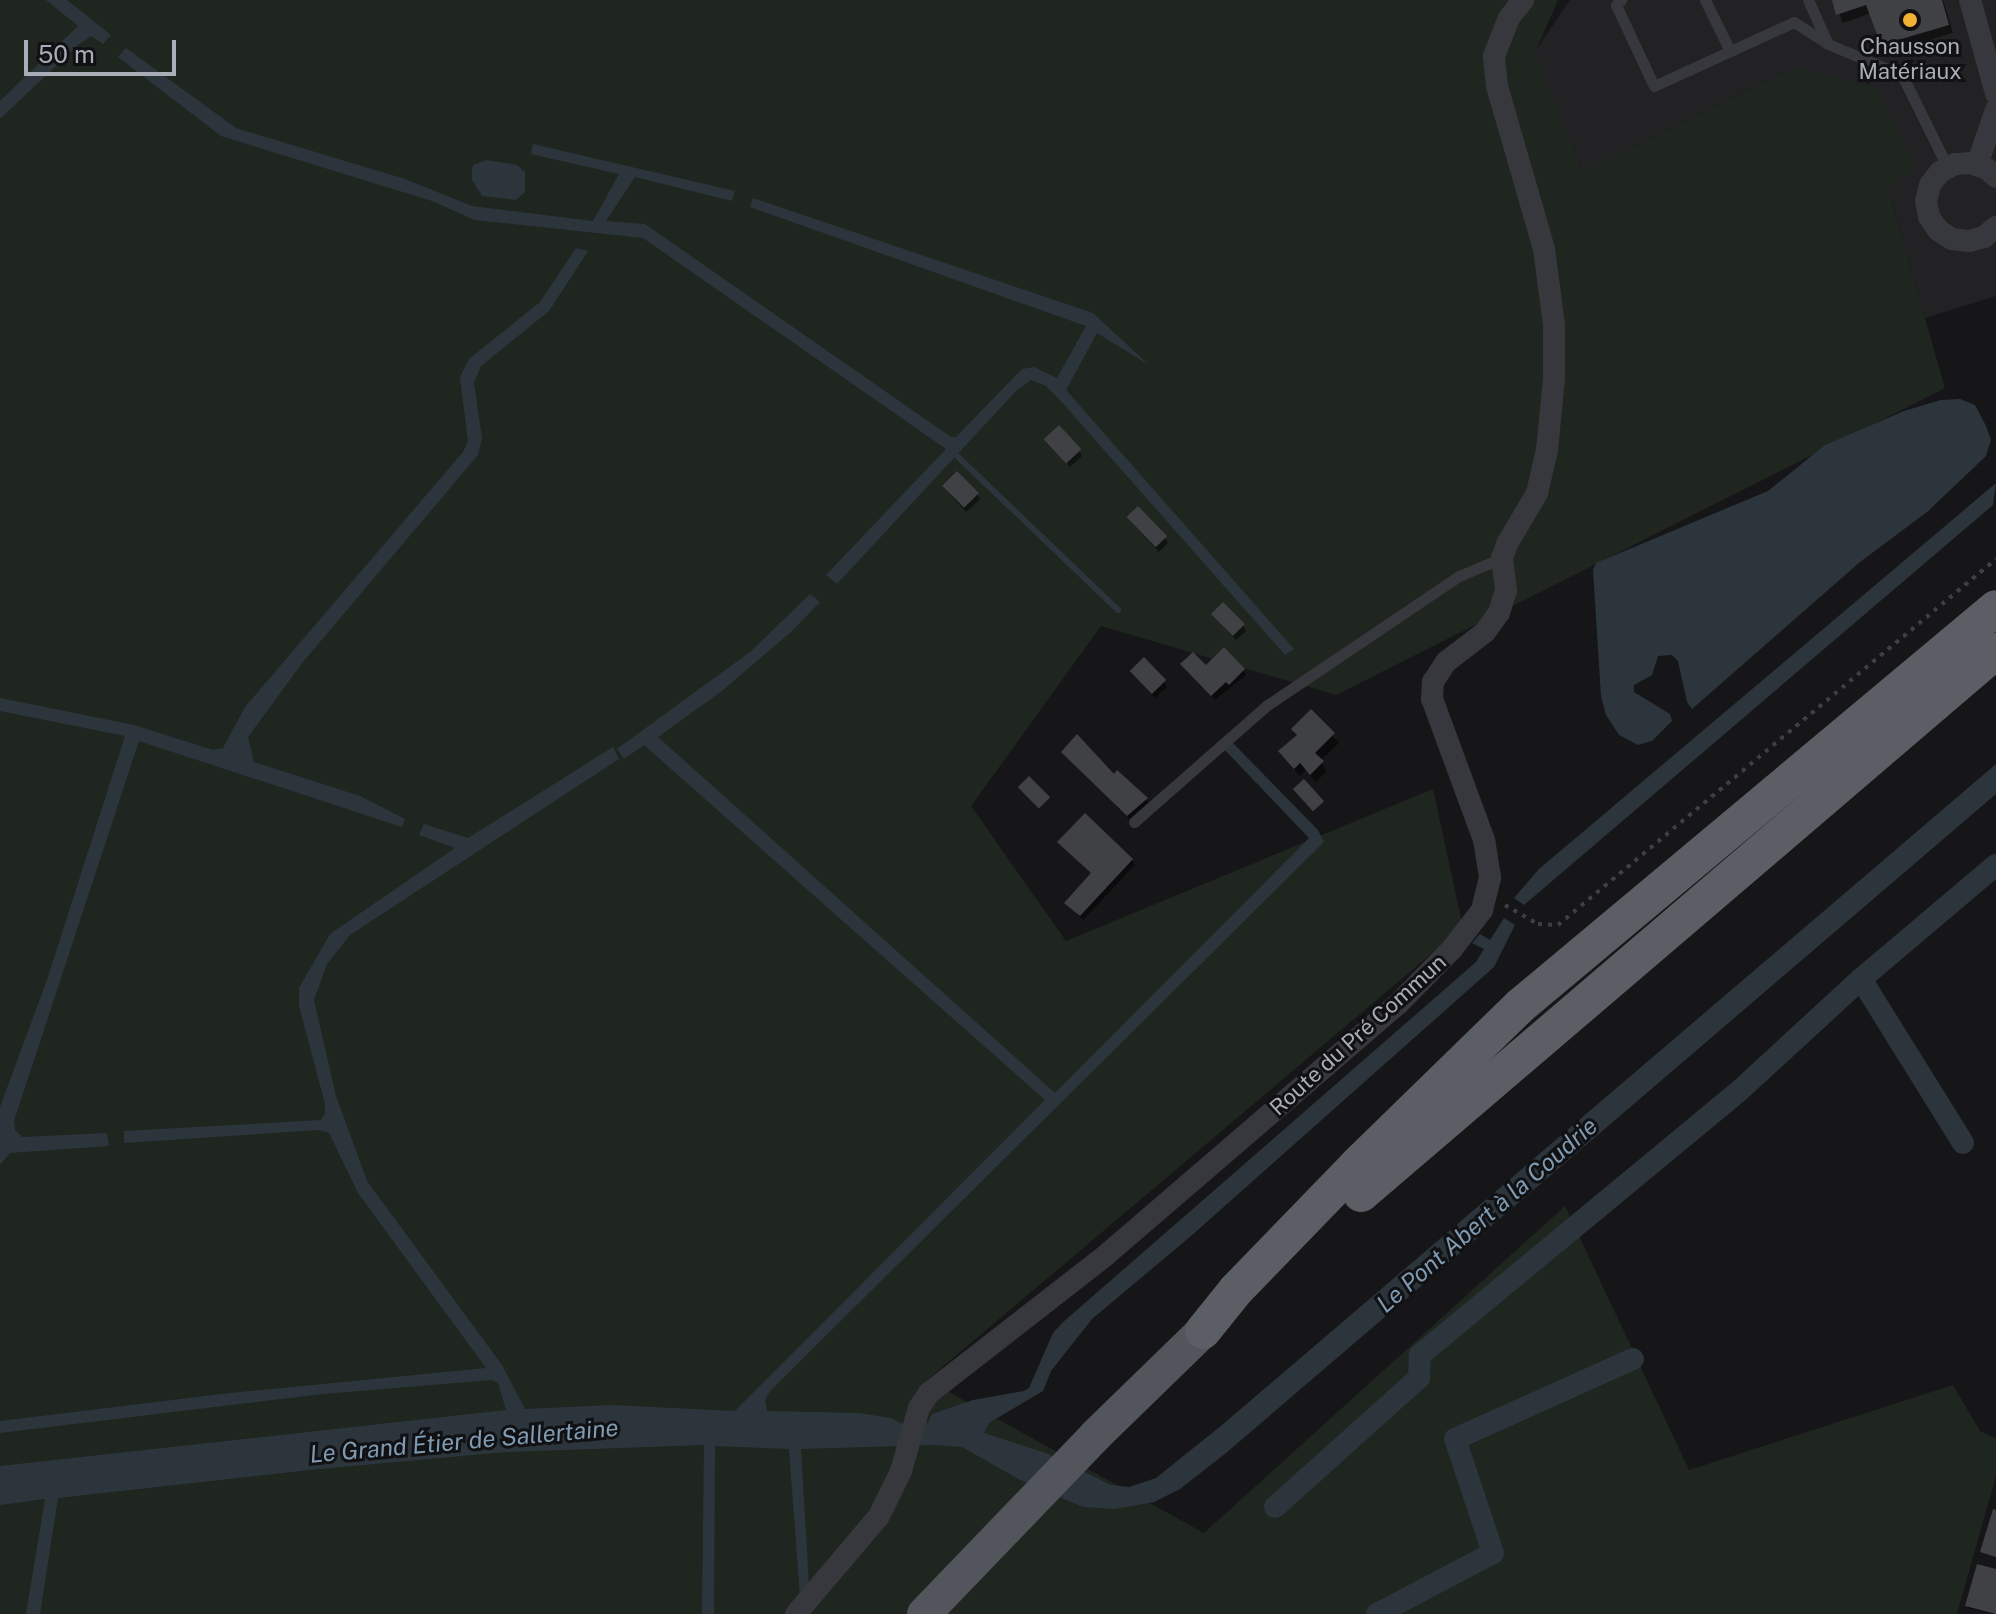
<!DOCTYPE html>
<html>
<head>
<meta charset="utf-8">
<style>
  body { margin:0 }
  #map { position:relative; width:1996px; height:1614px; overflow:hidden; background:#161618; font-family:"Public Sans",sans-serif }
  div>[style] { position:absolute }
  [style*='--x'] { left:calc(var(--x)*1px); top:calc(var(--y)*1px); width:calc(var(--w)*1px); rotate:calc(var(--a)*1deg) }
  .built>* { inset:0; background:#222225 }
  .green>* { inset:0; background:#1e261f }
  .water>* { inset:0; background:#2c353c }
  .shadow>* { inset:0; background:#0007 }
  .stream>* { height:6px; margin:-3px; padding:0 3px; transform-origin:3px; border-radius:3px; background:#2c353c }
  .canal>* { height:22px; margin:-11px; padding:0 11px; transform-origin:11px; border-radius:11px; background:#2c353c }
  .building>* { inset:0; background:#404145; transform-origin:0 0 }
  .path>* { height:4px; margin-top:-2px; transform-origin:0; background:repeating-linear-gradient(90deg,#3d3f44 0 4px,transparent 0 10px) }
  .service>* { height:11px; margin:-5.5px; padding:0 5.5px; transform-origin:5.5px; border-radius:5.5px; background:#37383d }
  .minor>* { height:22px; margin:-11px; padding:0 11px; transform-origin:11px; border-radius:11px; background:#37383d }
  .primary>* { height:34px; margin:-17px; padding:0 17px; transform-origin:17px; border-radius:17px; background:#53555c }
  .trunk>* { height:36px; margin:-18px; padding:0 18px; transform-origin:18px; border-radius:18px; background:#5b5e65 }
  .dots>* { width:22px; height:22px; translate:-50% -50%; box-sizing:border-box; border:4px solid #111113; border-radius:50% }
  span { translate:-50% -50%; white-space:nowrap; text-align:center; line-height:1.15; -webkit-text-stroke:6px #111113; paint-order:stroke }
  .poi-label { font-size:22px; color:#a8adb8 }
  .street-label { font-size:22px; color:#a8adb8 }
  .water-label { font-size:24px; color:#7f9bb3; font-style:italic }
  .scale { position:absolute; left:24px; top:40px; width:152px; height:36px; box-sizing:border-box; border:4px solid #a8adb8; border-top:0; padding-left:10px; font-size:24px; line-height:28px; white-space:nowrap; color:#a8adb8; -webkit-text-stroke:6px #111113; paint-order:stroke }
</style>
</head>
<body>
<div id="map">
  <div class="built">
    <div style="clip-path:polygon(1570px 0,1996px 0,1996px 296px,1925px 318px,1888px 189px,1796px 67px,1582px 171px,1534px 53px)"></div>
  </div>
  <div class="green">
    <div style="clip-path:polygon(0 0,1558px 0,1535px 53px,1582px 171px,1796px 67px,1877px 89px,1916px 168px,1888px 189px,1945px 388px,1336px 695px,1101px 626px,971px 806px,1066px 941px,1433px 789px,1463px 927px,927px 1380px,1204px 1533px,1565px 1206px,1689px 1470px,1953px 1385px,1980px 1431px,1996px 1438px,1996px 1476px,1957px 1614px,0 1614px)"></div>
  </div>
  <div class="water">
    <div style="clip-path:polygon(46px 0,67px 0,111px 35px,103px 44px,91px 36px,78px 45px,0 119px,0 101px,78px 26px)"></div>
    <div style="clip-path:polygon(126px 48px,236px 128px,405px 179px,472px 206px,593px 221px,619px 174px,531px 154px,533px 144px,735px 191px,732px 201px,635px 177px,606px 221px,645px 224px,951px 437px,956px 437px,1022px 369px,1034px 367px,1057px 378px,1086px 326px,750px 207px,753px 198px,1093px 313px,1149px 365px,1097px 333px,1066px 390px,1294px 649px,1285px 655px,1059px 399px,1046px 386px,1031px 380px,1017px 390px,837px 584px,826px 575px,946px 449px,643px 238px,475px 220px,432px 201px,221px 136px,118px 57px)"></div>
    <div style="clip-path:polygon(486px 160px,517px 165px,525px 172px,525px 192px,516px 200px,482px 196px,472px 180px,472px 170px,473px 165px)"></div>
    <div style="clip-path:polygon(576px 248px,588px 251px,549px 311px,481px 366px,474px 383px,482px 438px,478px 455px,303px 662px,248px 737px,254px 762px,360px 796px,405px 819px,402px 827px,139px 741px,14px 1121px,15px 1130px,22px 1137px,107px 1133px,109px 1146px,10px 1153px,0 1165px,0 1107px,47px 980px,125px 736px,0 711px,0 698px,134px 725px,213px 750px,223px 748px,245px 707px,463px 452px,468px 441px,460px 377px,469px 359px,540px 302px)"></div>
    <div style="clip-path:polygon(1960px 399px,1975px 405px,1986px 426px,1991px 440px,1986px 456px,1927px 512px,1860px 562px,1692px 709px,1687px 702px,1678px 661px,1672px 655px,1658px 656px,1652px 675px,1634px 685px,1634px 692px,1670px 714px,1672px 721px,1652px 741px,1638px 745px,1619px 735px,1606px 715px,1601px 696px,1593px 570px,1596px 563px,1768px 491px,1825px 445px,1904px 411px,1941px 400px)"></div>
    <div style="clip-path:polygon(1996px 483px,1993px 505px,1524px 905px,1514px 898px,1539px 869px)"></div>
    <div style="clip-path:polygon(810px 594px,820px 602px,792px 631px,722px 691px,658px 737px,1055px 1093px,1309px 838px,1223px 748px,1230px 740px,1318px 830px,1324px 842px,770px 1391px,765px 1400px,767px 1411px,859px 1413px,891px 1418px,905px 1425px,928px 1423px,932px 1414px,973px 1400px,1024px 1391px,1029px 1388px,1053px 1333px,1062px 1323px,1476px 962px,1484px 949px,1472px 943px,1480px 934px,1490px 940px,1504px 918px,1515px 925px,1494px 967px,1191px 1236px,1092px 1319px,1051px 1371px,1043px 1391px,989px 1423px,984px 1433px,1046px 1453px,1111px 1485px,1129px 1487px,1156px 1478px,1222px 1425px,1996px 764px,1996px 794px,1226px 1453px,1180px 1489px,1154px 1502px,1115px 1509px,1083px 1507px,1020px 1480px,962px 1447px,933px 1445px,801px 1449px,809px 1585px,800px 1596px,789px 1449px,715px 1446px,714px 1614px,702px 1614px,704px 1445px,506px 1452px,309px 1470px,58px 1498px,40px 1614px,26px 1614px,45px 1499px,0 1505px,0 1466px,506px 1410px,498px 1383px,492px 1380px,323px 1394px,0 1433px,0 1421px,230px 1393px,486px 1368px,358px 1193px,329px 1133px,319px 1130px,124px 1143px,124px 1131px,321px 1120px,325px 1114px,325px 1104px,299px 1006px,299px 988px,330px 934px,455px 848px,419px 835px,424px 824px,468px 838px,613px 747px,619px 759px,350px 935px,327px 964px,314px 1000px,336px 1096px,367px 1181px,502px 1365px,525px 1409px,611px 1405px,735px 1411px,1045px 1100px,644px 745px,624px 759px,619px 752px,617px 749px,750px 652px)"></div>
  </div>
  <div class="shadow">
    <div style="clip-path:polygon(1834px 0,1943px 0,1953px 33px,1888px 52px,1871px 13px,1843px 23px)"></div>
    <div style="clip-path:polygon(1049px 444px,1079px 450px,1082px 456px,1070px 467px)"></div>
    <div style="clip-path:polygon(947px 491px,977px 494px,980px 499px,966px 512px)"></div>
    <div style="clip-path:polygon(1132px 523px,1165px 538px,1168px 543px,1159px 552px)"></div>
    <div style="clip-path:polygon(1217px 619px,1243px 626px,1246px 631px,1236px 640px)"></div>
    <div style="clip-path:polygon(1206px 668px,1243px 670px,1246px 675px,1215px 700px,1186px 670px)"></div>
    <div style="clip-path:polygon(1135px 676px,1164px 681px,1167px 687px,1155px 698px)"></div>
    <div style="clip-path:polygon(1311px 712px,1339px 743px,1320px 761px,1327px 771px,1316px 782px,1306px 770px,1300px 776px,1280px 752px,1298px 737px,1293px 729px)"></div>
    <div style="clip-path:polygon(1063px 753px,1114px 777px,1146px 800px,1151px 808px,1133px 823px)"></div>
    <div style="clip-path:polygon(1078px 860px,1132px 860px,1135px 865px,1083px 920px,1067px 903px,1093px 875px)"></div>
    <div style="clip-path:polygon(1996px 1571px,1996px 1614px,1968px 1608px,1967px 1606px)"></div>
  </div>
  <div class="stream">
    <div style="--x:957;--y:456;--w:223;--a:43.7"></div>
  </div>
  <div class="canal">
    <div style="--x:1861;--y:979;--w:177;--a:-40.2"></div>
    <div style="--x:1275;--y:1507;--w:193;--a:-41.9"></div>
    <div style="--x:1419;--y:1378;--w:23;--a:-88"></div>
    <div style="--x:1420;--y:1355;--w:413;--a:-39.6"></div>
    <div style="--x:1738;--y:1092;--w:167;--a:-42.6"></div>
    <div style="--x:1861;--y:979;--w:193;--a:58.1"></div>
    <div style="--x:1377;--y:1614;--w:131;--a:-27.7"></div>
    <div style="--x:1493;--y:1553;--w:120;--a:-108.4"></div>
    <div style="--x:1455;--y:1439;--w:195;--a:-24.2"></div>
  </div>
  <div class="building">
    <div style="clip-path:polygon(1832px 0,1942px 0,1949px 25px,1881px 45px,1866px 5px,1836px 15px)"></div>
    <div style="left:1059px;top:425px;width:33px;height:21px;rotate:47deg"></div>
    <div style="left:957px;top:471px;width:31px;height:21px;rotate:45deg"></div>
    <div style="left:1138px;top:506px;width:42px;height:16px;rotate:46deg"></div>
    <div style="left:1223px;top:602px;width:31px;height:17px;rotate:45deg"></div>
    <div style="clip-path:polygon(1224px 647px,1245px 669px,1229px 685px,1226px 682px,1211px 696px,1180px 664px,1193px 652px,1206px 665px)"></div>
    <div style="left:1144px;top:657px;width:32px;height:20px;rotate:46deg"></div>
    <div style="clip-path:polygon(1311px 709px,1335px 733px,1315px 753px,1324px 761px,1310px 775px,1300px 763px,1294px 769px,1278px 751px,1297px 735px,1291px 729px)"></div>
    <div style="clip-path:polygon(1077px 734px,1114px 774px,1117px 770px,1148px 798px,1127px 816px,1061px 752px)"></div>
    <div style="left:1029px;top:776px;width:30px;height:16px;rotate:45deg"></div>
    <div style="left:1304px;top:779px;width:30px;height:15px;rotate:48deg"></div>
    <div style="clip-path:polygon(1085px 813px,1133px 859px,1080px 916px,1064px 903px,1091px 873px,1057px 842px)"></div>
    <div style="clip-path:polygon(1993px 1509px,1996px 1510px,1996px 1557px,1980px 1552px)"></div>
    <div style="clip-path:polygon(1977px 1564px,1996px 1569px,1996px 1614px,1965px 1606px)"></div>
  </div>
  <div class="path">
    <div style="--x:1505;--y:905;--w:38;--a:30"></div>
    <div style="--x:1538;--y:924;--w:20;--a:3"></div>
    <div style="--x:1558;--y:925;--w:571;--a:-39.88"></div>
  </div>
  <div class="service">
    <div style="--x:1621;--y:0;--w:7;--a:135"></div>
    <div style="--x:1616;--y:5;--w:89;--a:64.9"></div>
    <div style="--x:1654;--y:86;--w:154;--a:-24.6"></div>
    <div style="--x:1794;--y:22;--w:40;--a:32.9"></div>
    <div style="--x:1828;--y:44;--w:48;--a:-114.4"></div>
    <div style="--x:1705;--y:0;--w:57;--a:63.9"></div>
    <div style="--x:1828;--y:44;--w:80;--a:22.7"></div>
    <div style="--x:1902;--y:75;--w:104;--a:63.7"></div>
    <div style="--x:1134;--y:822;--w:176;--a:-41.3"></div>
    <div style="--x:1266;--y:706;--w:233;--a:-34"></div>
    <div style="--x:1459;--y:576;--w:47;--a:-22.7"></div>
  </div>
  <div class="minor">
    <div style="--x:1970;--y:0;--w:97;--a:74.4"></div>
    <div style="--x:1977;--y:165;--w:58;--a:-70.9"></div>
    <div style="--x:1996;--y:177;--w:12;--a:-138"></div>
    <div style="--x:1987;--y:169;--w:17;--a:-159"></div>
    <div style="--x:1971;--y:163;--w:16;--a:176"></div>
    <div style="--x:1955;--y:164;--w:17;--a:152"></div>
    <div style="--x:1940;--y:172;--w:16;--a:128"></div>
    <div style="--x:1930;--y:185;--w:16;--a:104"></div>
    <div style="--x:1926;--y:201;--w:16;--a:79"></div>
    <div style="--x:1929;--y:217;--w:16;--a:55"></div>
    <div style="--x:1938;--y:230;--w:17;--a:33"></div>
    <div style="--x:1952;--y:239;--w:17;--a:7"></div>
    <div style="--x:1969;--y:241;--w:16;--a:-15"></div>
    <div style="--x:1984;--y:237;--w:16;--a:-40"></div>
    <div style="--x:796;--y:1614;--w:128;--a:-49.7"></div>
    <div style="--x:879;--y:1516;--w:50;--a:-63.9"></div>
    <div style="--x:901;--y:1471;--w:66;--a:-74.1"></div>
    <div style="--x:919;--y:1408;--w:18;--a:-56"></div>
    <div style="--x:929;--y:1393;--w:224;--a:-37.9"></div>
    <div style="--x:1106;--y:1255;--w:386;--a:-40.7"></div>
    <div style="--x:1399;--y:1003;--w:76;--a:-45.5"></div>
    <div style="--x:1452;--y:949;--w:49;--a:-52.4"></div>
    <div style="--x:1482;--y:910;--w:34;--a:-76"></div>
    <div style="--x:1490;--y:877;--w:37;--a:-99"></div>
    <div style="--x:1484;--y:840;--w:150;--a:-110.2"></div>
    <div style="--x:1432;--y:699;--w:17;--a:-87"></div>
    <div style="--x:1433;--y:682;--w:24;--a:-57"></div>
    <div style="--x:1446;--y:662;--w:49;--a:-37.6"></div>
    <div style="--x:1485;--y:632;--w:24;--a:-54"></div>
    <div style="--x:1499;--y:613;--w:24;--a:-73"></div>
    <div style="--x:1506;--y:590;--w:32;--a:-97"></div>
    <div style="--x:1502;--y:558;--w:15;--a:-70"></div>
    <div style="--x:1507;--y:544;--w:59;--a:-59.5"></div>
    <div style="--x:1537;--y:493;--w:44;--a:-76.9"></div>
    <div style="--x:1547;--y:450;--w:72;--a:-84.4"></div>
    <div style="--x:1554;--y:378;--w:53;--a:-90"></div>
    <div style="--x:1554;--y:325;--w:77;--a:-97.5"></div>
    <div style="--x:1544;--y:249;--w:170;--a:-106.1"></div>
    <div style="--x:1497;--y:86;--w:30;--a:-96"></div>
    <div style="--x:1494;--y:56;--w:41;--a:-68.5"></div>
    <div style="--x:1509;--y:18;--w:23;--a:-52"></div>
  </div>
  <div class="primary">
    <div style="--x:924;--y:1614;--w:247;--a:-46.1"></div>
    <div style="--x:1095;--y:1436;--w:151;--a:-44.2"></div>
  </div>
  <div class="trunk">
    <div style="--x:1361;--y:1194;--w:836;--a:-40.53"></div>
    <div style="--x:1203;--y:1331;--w:53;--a:-51.2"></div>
    <div style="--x:1236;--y:1290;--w:174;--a:-45.9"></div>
    <div style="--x:1357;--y:1165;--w:228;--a:-44.3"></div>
    <div style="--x:1520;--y:1006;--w:620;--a:-39.9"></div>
  </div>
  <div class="dots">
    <div style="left:1910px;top:20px;background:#f2b134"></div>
  </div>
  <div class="poi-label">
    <span style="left:1910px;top:59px">Chausson<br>Matériaux</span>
  </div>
  <div class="street-label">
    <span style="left:1358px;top:1035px;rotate:-42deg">Route du Pré Commun</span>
  </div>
  <div class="water-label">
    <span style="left:1487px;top:1215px;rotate:-41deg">Le Pont Abert à la Coudrie</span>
    <span style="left:464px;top:1441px;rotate:-5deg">Le Grand Étier de Sallertaine</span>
  </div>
  <div class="scale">50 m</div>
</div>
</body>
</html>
